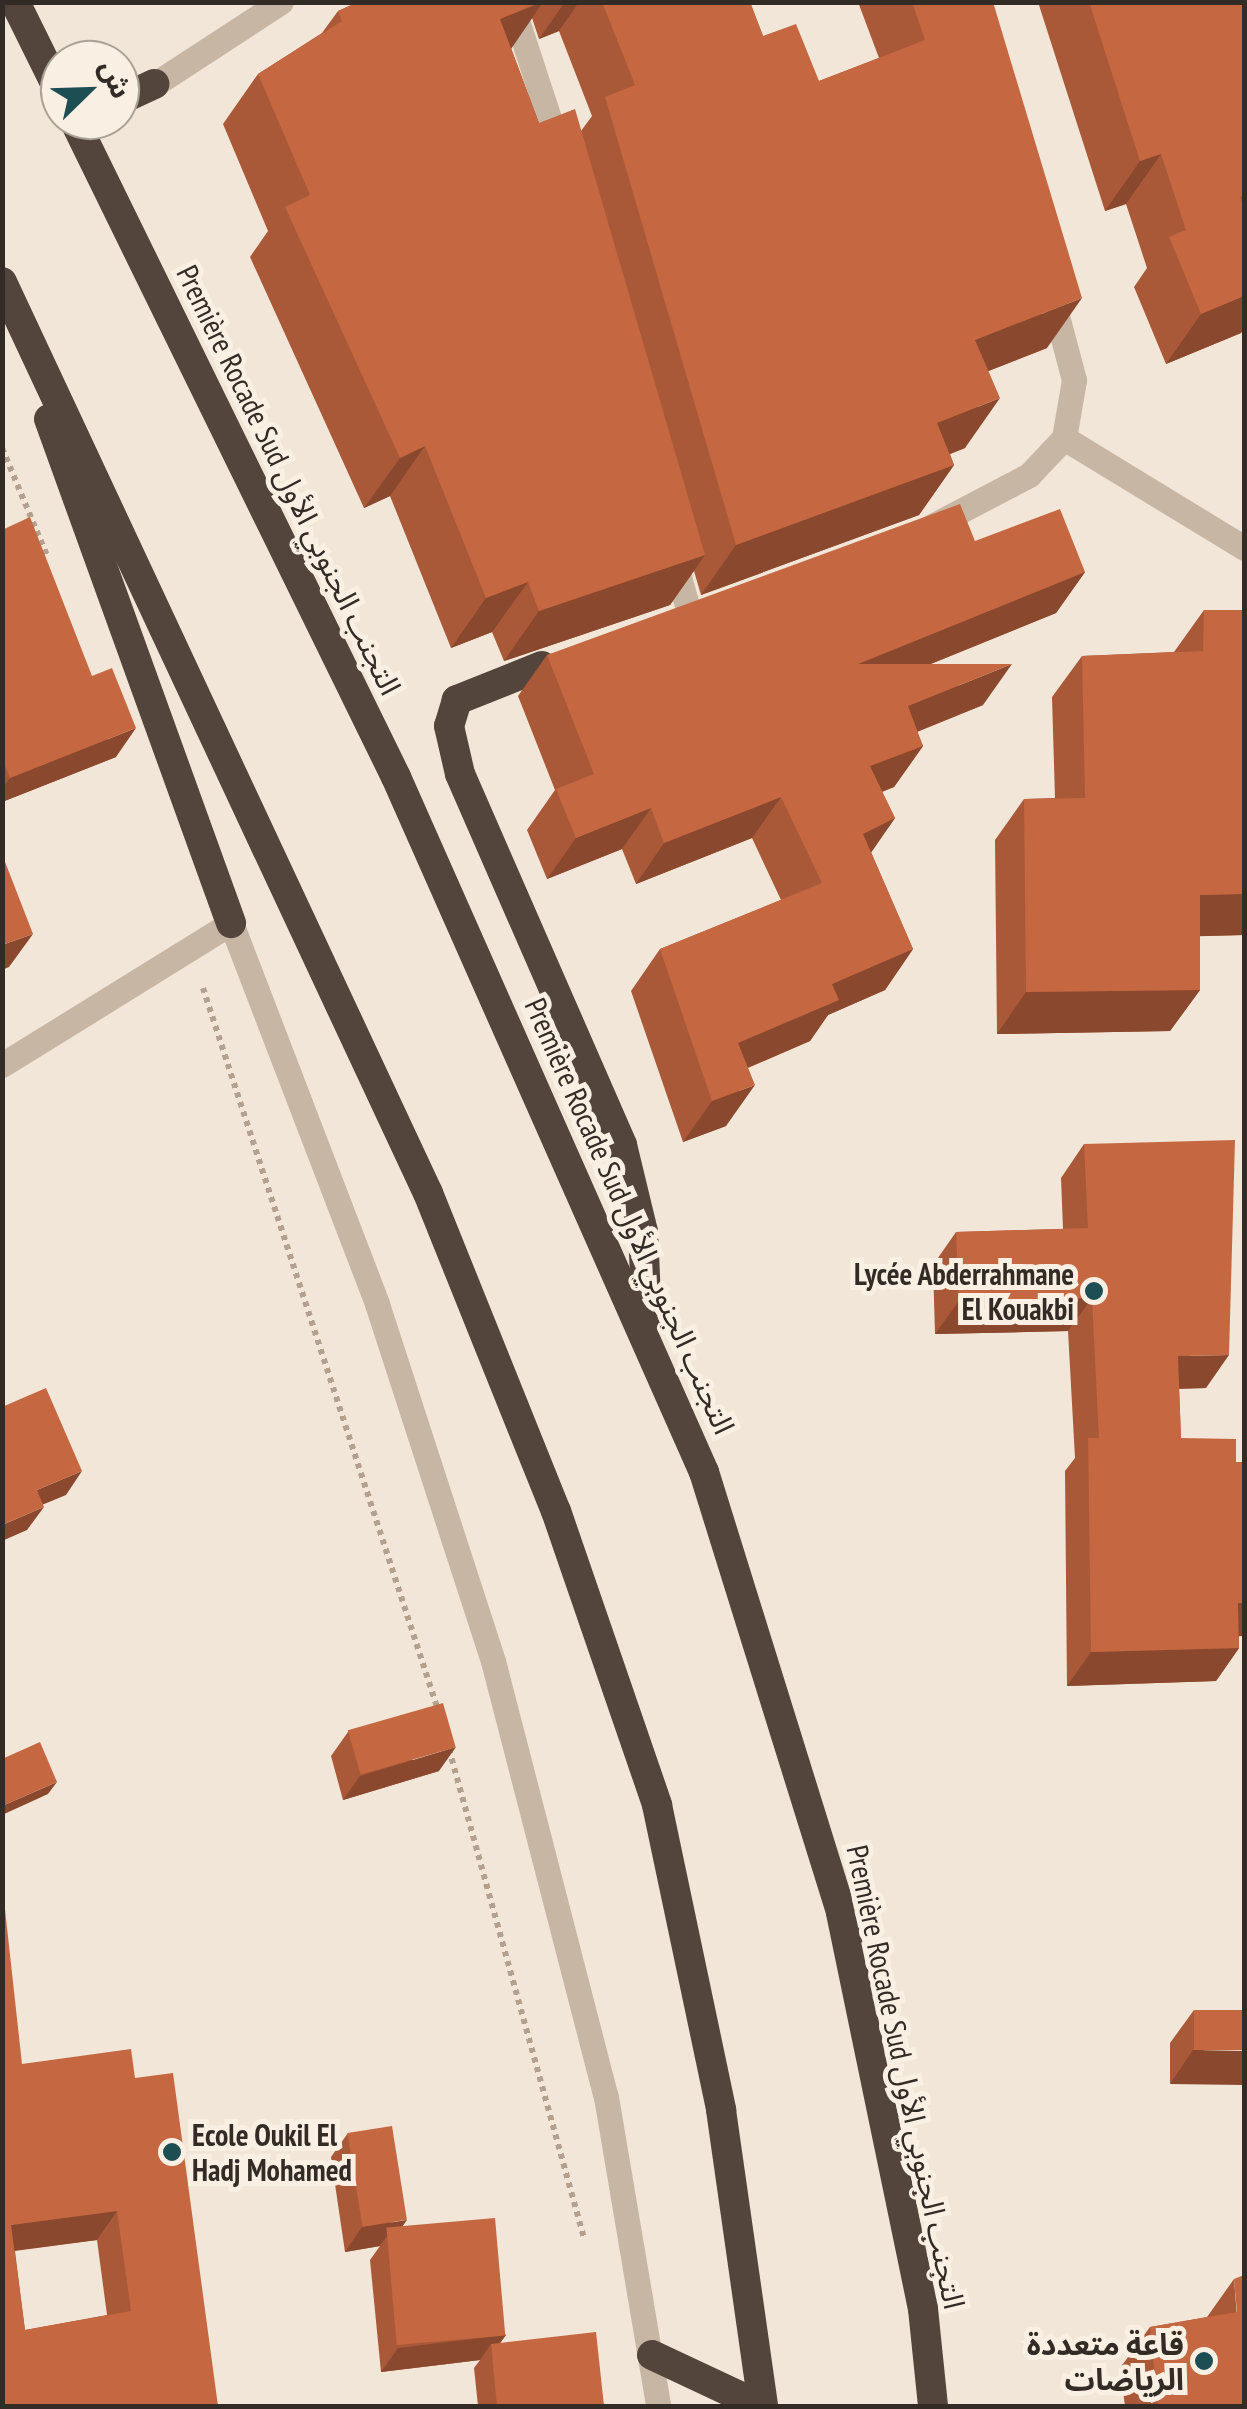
<!DOCTYPE html>
<html>
<head>
<meta charset="utf-8">
<style>
  body { margin:0 }
  #map { position:relative; width:1247px; height:2409px; overflow:hidden; background:#f1e6d7; font-family:"PT Sans Narrow","Noto Sans Arabic",sans-serif }
  div>[style] { position:absolute }
  [style*='--x'] { left:calc(var(--x)*1px); top:calc(var(--y)*1px); width:calc(var(--w)*1px); rotate:calc(var(--a)*1deg) }
  .path>* { height:6px; margin-top:-3px; transform-origin:0; background:repeating-linear-gradient(90deg,#b4a08e 0 5px,transparent 0 10px) }
  .minor>* { height:25px; margin:-12.5px; padding:0 12.5px; transform-origin:12.5px; border-radius:12.5px; background:#c8b6a4 }
  .highway>* { height:30px; margin:-15px; padding:0 15px; transform-origin:15px; border-radius:15px; background:#54453c }
  .wall>* { inset:0; background:#a95938 }
  .shaded-wall>* { inset:0; background:#8a482e }
  .building>* { inset:0; background:#c56741; transform-origin:0 0 }
  .dots>* { width:28px; height:28px; translate:-50% -50%; box-sizing:border-box; border:5px solid #f9f0e3; border-radius:50% }
  span { translate:-50% -50%; white-space:nowrap; text-align:center; line-height:1.15; -webkit-text-stroke:10px #f9f0e3; paint-order:stroke }
  .street-label { font-size:30px; color:#332b25 }
  .poi-label { font-size:30px; color:#332b25; font-weight:700 }
  .right { translate:-100% -50%; text-align:right }
  .left { translate:0 -50%; text-align:left }
  .frame { position:absolute; inset:0; border:5px solid #332b25; pointer-events:none }
  .north { position:absolute; left:40px; top:40px; width:100px; height:100px; box-sizing:border-box; background:#f9f0e3; border:2px solid #aaa197; border-radius:50%; rotate:67deg; font-size:28px; font-weight:700; line-height:40px; text-align:center; color:#332b25 }
  .north::after { content:''; display:block; margin:auto; width:35px; height:45px; background:#1c4e54; clip-path:polygon(50% 0,100% 100%,50% 72%,0 100%) }
</style>
</head>
<body>
<div id="map">
  <div class="path">
    <div style="--x:2;--y:448;--w:119;--a:67.3"></div>
    <div style="--x:203;--y:988;--w:762;--a:71.97"></div>
    <div style="--x:449;--y:1749;--w:507;--a:74.57"></div>
  </div>
  <div class="minor">
    <div style="--x:511;--y:2;--w:155;--a:71.9"></div>
    <div style="--x:155;--y:84;--w:150;--a:-33.1"></div>
    <div style="--x:1064;--y:438;--w:211;--a:31.4"></div>
    <div style="--x:932;--y:526;--w:110;--a:-27.7"></div>
    <div style="--x:1029;--y:475;--w:51;--a:-46.6"></div>
    <div style="--x:1064;--y:438;--w:59;--a:-80.2"></div>
    <div style="--x:1074;--y:380;--w:86;--a:-104.8"></div>
    <div style="--x:674;--y:559;--w:59;--a:74.3"></div>
    <div style="--x:2;--y:1065;--w:269;--a:-31.8"></div>
    <div style="--x:231;--y:923;--w:408;--a:69"></div>
    <div style="--x:377;--y:1304;--w:375;--a:72"></div>
    <div style="--x:493;--y:1661;--w:450;--a:75.5"></div>
    <div style="--x:606;--y:2097;--w:313;--a:80.4"></div>
  </div>
  <div class="highway">
    <div style="--x:15;--y:2;--w:102;--a:63.7"></div>
    <div style="--x:120;--y:100;--w:38;--a:-25"></div>
    <div style="--x:74;--y:120;--w:732;--a:63.89"></div>
    <div style="--x:396;--y:777;--w:760;--a:66.1"></div>
    <div style="--x:704;--y:1472;--w:462;--a:72.7"></div>
    <div style="--x:841;--y:1913;--w:404;--a:78.3"></div>
    <div style="--x:923;--y:2309;--w:98;--a:84.1"></div>
    <div style="--x:2;--y:282;--w:1006;--a:64.94"></div>
    <div style="--x:428;--y:1193;--w:343;--a:68.1"></div>
    <div style="--x:556;--y:1511;--w:311;--a:71"></div>
    <div style="--x:657;--y:1805;--w:312;--a:78.1"></div>
    <div style="--x:721;--y:2110;--w:299;--a:81.9"></div>
    <div style="--x:49;--y:419;--w:536;--a:70.14"></div>
    <div style="--x:542;--y:666;--w:92;--a:158.2"></div>
    <div style="--x:457;--y:700;--w:27;--a:107"></div>
    <div style="--x:449;--y:726;--w:49;--a:77.1"></div>
    <div style="--x:460;--y:774;--w:405;--a:66.4"></div>
    <div style="--x:622;--y:1145;--w:89;--a:76.4"></div>
    <div style="--x:643;--y:1232;--w:89;--a:87.4"></div>
    <div style="--x:652;--y:2355;--w:120;--a:25.1"></div>
  </div>
  <div class="wall">
    <div style="clip-path:polygon(evenodd,358px 2px,750px 2px,763px 36px,819px 81px,879px 58px,858px 2px,993px 2px,1047px 348px,988px 371px,965px 448px,950px 454px,954px 465px,919px 515px,701px 595px,694px 571px,670px 605px,504px 661px,492px 632px,451px 648px,390px 496px,364px 508px,250px 257px,268px 231px,223px 124px,258px 74px,322px 33px,338px 11px,358px 2px,532px 18px,539px 39px,559px 31px,592px 116px,581px 131px,539px 123px,511px 48px,532px 18px)"></div>
    <div style="clip-path:polygon(1038px 2px,1244px 2px,1244px 328px,1241px 333px,1166px 364px,1134px 287px,1147px 268px,1126px 204px,1105px 211px)"></div>
    <div style="clip-path:polygon(2px 530px,116px 757px,2px 802px)"></div>
    <div style="clip-path:polygon(975px 541px,1085px 572px,1056px 613px,931px 664px,983px 705px,917px 732px,923px 746px,894px 787px,882px 792px,895px 818px,871px 852px,913px 949px,885px 990px,828px 1015px,810px 1041px,748px 1068px,726px 1126px,683px 1142px,631px 991px,660px 949px,781px 900px,752px 838px,636px 884px,622px 849px,547px 879px,527px 830px,555px 790px,518px 696px,547px 655px)"></div>
    <div style="clip-path:polygon(1204px 610px,1244px 610px,1244px 935px,1200px 936px,1200px 990px,1170px 1031px,997px 1034px,995px 840px,1024px 799px,1055px 798px,1052px 697px,1082px 656px,1174px 652px)"></div>
    <div style="clip-path:polygon(1084px 1144px,1206px 1388px,1179px 1389px,1181px 1438px,1236px 1462px,1244px 1462px,1244px 1636px,1239px 1636px,1239px 1648px,1216px 1681px,1067px 1686px,1065px 1471px,1075px 1458px,1068px 1331px,935px 1334px,933px 1265px,956px 1232px,1063px 1229px,1061px 1178px)"></div>
    <div style="clip-path:polygon(348px 1732px,439px 1771px,343px 1800px,331px 1756px)"></div>
    <div style="clip-path:polygon(1194px 2010px,1244px 2010px,1170px 2084px,1170px 2043px)"></div>
    <div style="clip-path:polygon(evenodd,22px 2064px,135px 2078px,218px 2406px,2px 2406px,22px 2064px,97px 2240px,107px 2315px,25px 2330px,15px 2251px,97px 2240px)"></div>
    <div style="clip-path:polygon(348px 2133px,397px 2234px,506px 2335px,500px 2343px,604px 2406px,478px 2406px,474px 2368px,480px 2360px,381px 2372px,370px 2260px,380px 2246px,345px 2252px,331px 2157px)"></div>
    <div style="clip-path:polygon(1234px 2279px,1244px 2406px,1125px 2406px,1120px 2368px,1150px 2327px,1207px 2317px)"></div>
  </div>
  <div class="shaded-wall">
    <div style="clip-path:polygon(543px 2px,509px 52px,500px 19px)"></div>
    <div style="clip-path:polygon(565px 2px,579px 2px,559px 31px,539px 39px)"></div>
    <div style="clip-path:polygon(1161px 154px,1126px 204px,1105px 211px,1140px 161px)"></div>
    <div style="clip-path:polygon(1244px 296px,1244px 328px,1241px 333px,1166px 364px,1201px 314px)"></div>
    <div style="clip-path:polygon(1082px 298px,1047px 348px,940px 390px,975px 340px)"></div>
    <div style="clip-path:polygon(1000px 398px,965px 448px,902px 473px,937px 423px)"></div>
    <div style="clip-path:polygon(425px 446px,390px 496px,364px 508px,400px 458px)"></div>
    <div style="clip-path:polygon(954px 465px,919px 515px,701px 595px,736px 545px)"></div>
    <div style="clip-path:polygon(705px 555px,670px 605px,504px 661px,539px 611px)"></div>
    <div style="clip-path:polygon(1085px 572px,1056px 613px,829px 705px,858px 664px)"></div>
    <div style="clip-path:polygon(528px 582px,492px 632px,451px 648px,486px 598px)"></div>
    <div style="clip-path:polygon(1012px 664px,983px 705px,879px 747px,908px 706px)"></div>
    <div style="clip-path:polygon(136px 728px,116px 757px,2px 802px,2px 788px,10px 778px)"></div>
    <div style="clip-path:polygon(923px 746px,894px 787px,841px 807px,870px 766px)"></div>
    <div style="clip-path:polygon(781px 797px,752px 838px,636px 884px,664px 843px)"></div>
    <div style="clip-path:polygon(651px 808px,622px 849px,547px 879px,576px 838px)"></div>
    <div style="clip-path:polygon(895px 818px,866px 860px,863px 834px)"></div>
    <div style="clip-path:polygon(1244px 894px,1244px 935px,1171px 937px,1200px 895px)"></div>
    <div style="clip-path:polygon(33px 934px,9px 967px,2px 970px,2px 945px)"></div>
    <div style="clip-path:polygon(913px 949px,885px 990px,828px 1015px,810px 1041px,709px 1084px,738px 1043px,832px 984px)"></div>
    <div style="clip-path:polygon(1200px 990px,1170px 1031px,997px 1034px,1026px 992px)"></div>
    <div style="clip-path:polygon(755px 1085px,726px 1126px,683px 1142px,712px 1101px)"></div>
    <div style="clip-path:polygon(1092px 1298px,1068px 1331px,935px 1334px,959px 1301px)"></div>
    <div style="clip-path:polygon(1229px 1355px,1206px 1388px,1154px 1389px,1178px 1356px)"></div>
    <div style="clip-path:polygon(82px 1471px,66px 1495px,20px 1514px,37px 1490px)"></div>
    <div style="clip-path:polygon(44px 1507px,27px 1530px,2px 1541px,2px 1525px)"></div>
    <div style="clip-path:polygon(1238px 1603px,1244px 1603px,1244px 1636px,1215px 1637px)"></div>
    <div style="clip-path:polygon(1239px 1648px,1216px 1681px,1067px 1686px,1091px 1652px)"></div>
    <div style="clip-path:polygon(456px 1747px,439px 1771px,343px 1800px,360px 1776px)"></div>
    <div style="clip-path:polygon(57px 1782px,48px 1794px,2px 1815px,2px 1806px)"></div>
    <div style="clip-path:polygon(1193px 2050px,1244px 2051px,1244px 2085px,1170px 2084px)"></div>
    <div style="clip-path:polygon(117px 2211px,97px 2240px,2px 2252px,11px 2225px)"></div>
    <div style="clip-path:polygon(407px 2220px,390px 2244px,387px 2236px,380px 2246px,345px 2252px,362px 2227px)"></div>
    <div style="clip-path:polygon(506px 2335px,492px 2354px,491px 2344px,480px 2360px,381px 2372px,398px 2348px)"></div>
  </div>
  <div class="building">
    <div style="clip-path:polygon(358px 2px,541px 2px,500px 19px,539px 123px,575px 109px,705px 555px,539px 611px,528px 582px,486px 598px,425px 446px,400px 458px,285px 207px,310px 195px,258px 74px,342px 21px,338px 11px)"></div>
    <div style="clip-path:polygon(602px 2px,750px 2px,763px 36px,796px 24px,819px 81px,925px 40px,912px 2px,993px 2px,1082px 298px,975px 340px,1000px 398px,937px 423px,954px 465px,736px 545px,605px 97px,635px 85px)"></div>
    <div style="clip-path:polygon(1089px 2px,1244px 2px,1244px 195px,1240px 197px,1244px 207px,1244px 296px,1201px 314px,1169px 237px,1186px 230px,1161px 154px,1140px 161px)"></div>
    <div style="clip-path:polygon(960px 504px,975px 541px,1060px 509px,1085px 572px,858px 664px,1012px 664px,908px 706px,923px 746px,870px 766px,895px 818px,863px 834px,913px 949px,832px 984px,839px 1000px,738px 1043px,755px 1085px,712px 1101px,660px 949px,822px 883px,781px 797px,664px 843px,651px 808px,576px 838px,556px 789px,594px 774px,547px 655px)"></div>
    <div style="clip-path:polygon(30px 517px,92px 676px,112px 668px,136px 728px,10px 778px,2px 759px,2px 530px)"></div>
    <div style="clip-path:polygon(1204px 610px,1244px 610px,1244px 894px,1200px 895px,1200px 990px,1026px 992px,1024px 799px,1085px 798px,1082px 656px,1203px 651px)"></div>
    <div style="clip-path:polygon(2px 854px,33px 934px,2px 945px)"></div>
    <div style="clip-path:polygon(1235px 1140px,1229px 1355px,1178px 1356px,1181px 1438px,1236px 1439px,1236px 1462px,1244px 1462px,1244px 1603px,1238px 1603px,1239px 1648px,1091px 1652px,1088px 1438px,1099px 1438px,1092px 1298px,959px 1301px,956px 1232px,1088px 1228px,1084px 1144px)"></div>
    <div style="clip-path:polygon(46px 1388px,82px 1471px,37px 1490px,44px 1507px,2px 1525px,2px 1407px)"></div>
    <div style="left:443px;top:1703px;width:46px;height:99px;rotate:74deg"></div>
    <div style="clip-path:polygon(40px 1742px,57px 1782px,2px 1806px,2px 1759px)"></div>
    <div style="clip-path:polygon(evenodd,2px 1882px,22px 2064px,131px 2049px,135px 2078px,173px 2073px,218px 2406px,2px 2406px,2px 1882px,117px 2211px,131px 2311px,25px 2330px,11px 2225px,117px 2211px)"></div>
    <div style="left:1194px;top:2010px;width:50px;height:40px"></div>
    <div style="left:392px;top:2126px;width:95px;height:45px;rotate:81deg"></div>
    <div style="left:495px;top:2218px;width:118px;height:109px;rotate:85deg"></div>
    <div style="clip-path:polygon(1244px 2275px,1244px 2406px,1158px 2406px,1150px 2327px,1237px 2312px,1234px 2279px)"></div>
    <div style="clip-path:polygon(596px 2332px,604px 2406px,497px 2406px,491px 2344px)"></div>
  </div>
  <div class="dots">
    <div style="left:1094px;top:1291px;background:#1c4e54"></div>
    <div style="left:172px;top:2152px;background:#1c4e54"></div>
    <div style="left:1204px;top:2361px;background:#1c4e54"></div>
  </div>
  <div class="street-label">
    <span style="left:289px;top:480px;rotate:64deg">Première Rocade Sud التجنب الجنوبي الأول</span>
    <span style="left:630px;top:1216px;rotate:66deg">Première Rocade Sud التجنب الجنوبي الأول</span>
    <span style="left:906px;top:2077px;rotate:78deg">Première Rocade Sud التجنب الجنوبي الأول</span>
  </div>
  <div class="poi-label">
    <span class="right" style="left:1074px;top:1291px">Lycée Abderrahmane<br>El Kouakbi</span>
    <span class="left" style="left:192px;top:2152px">Ecole Oukil El<br>Hadj Mohamed</span>
    <span class="right" style="left:1184px;top:2361px">قاعة متعددة<br>الرياضات</span>
  </div>
  <div class="frame"></div>
  <div class="north">ش</div>
</div>
</body>
</html>
